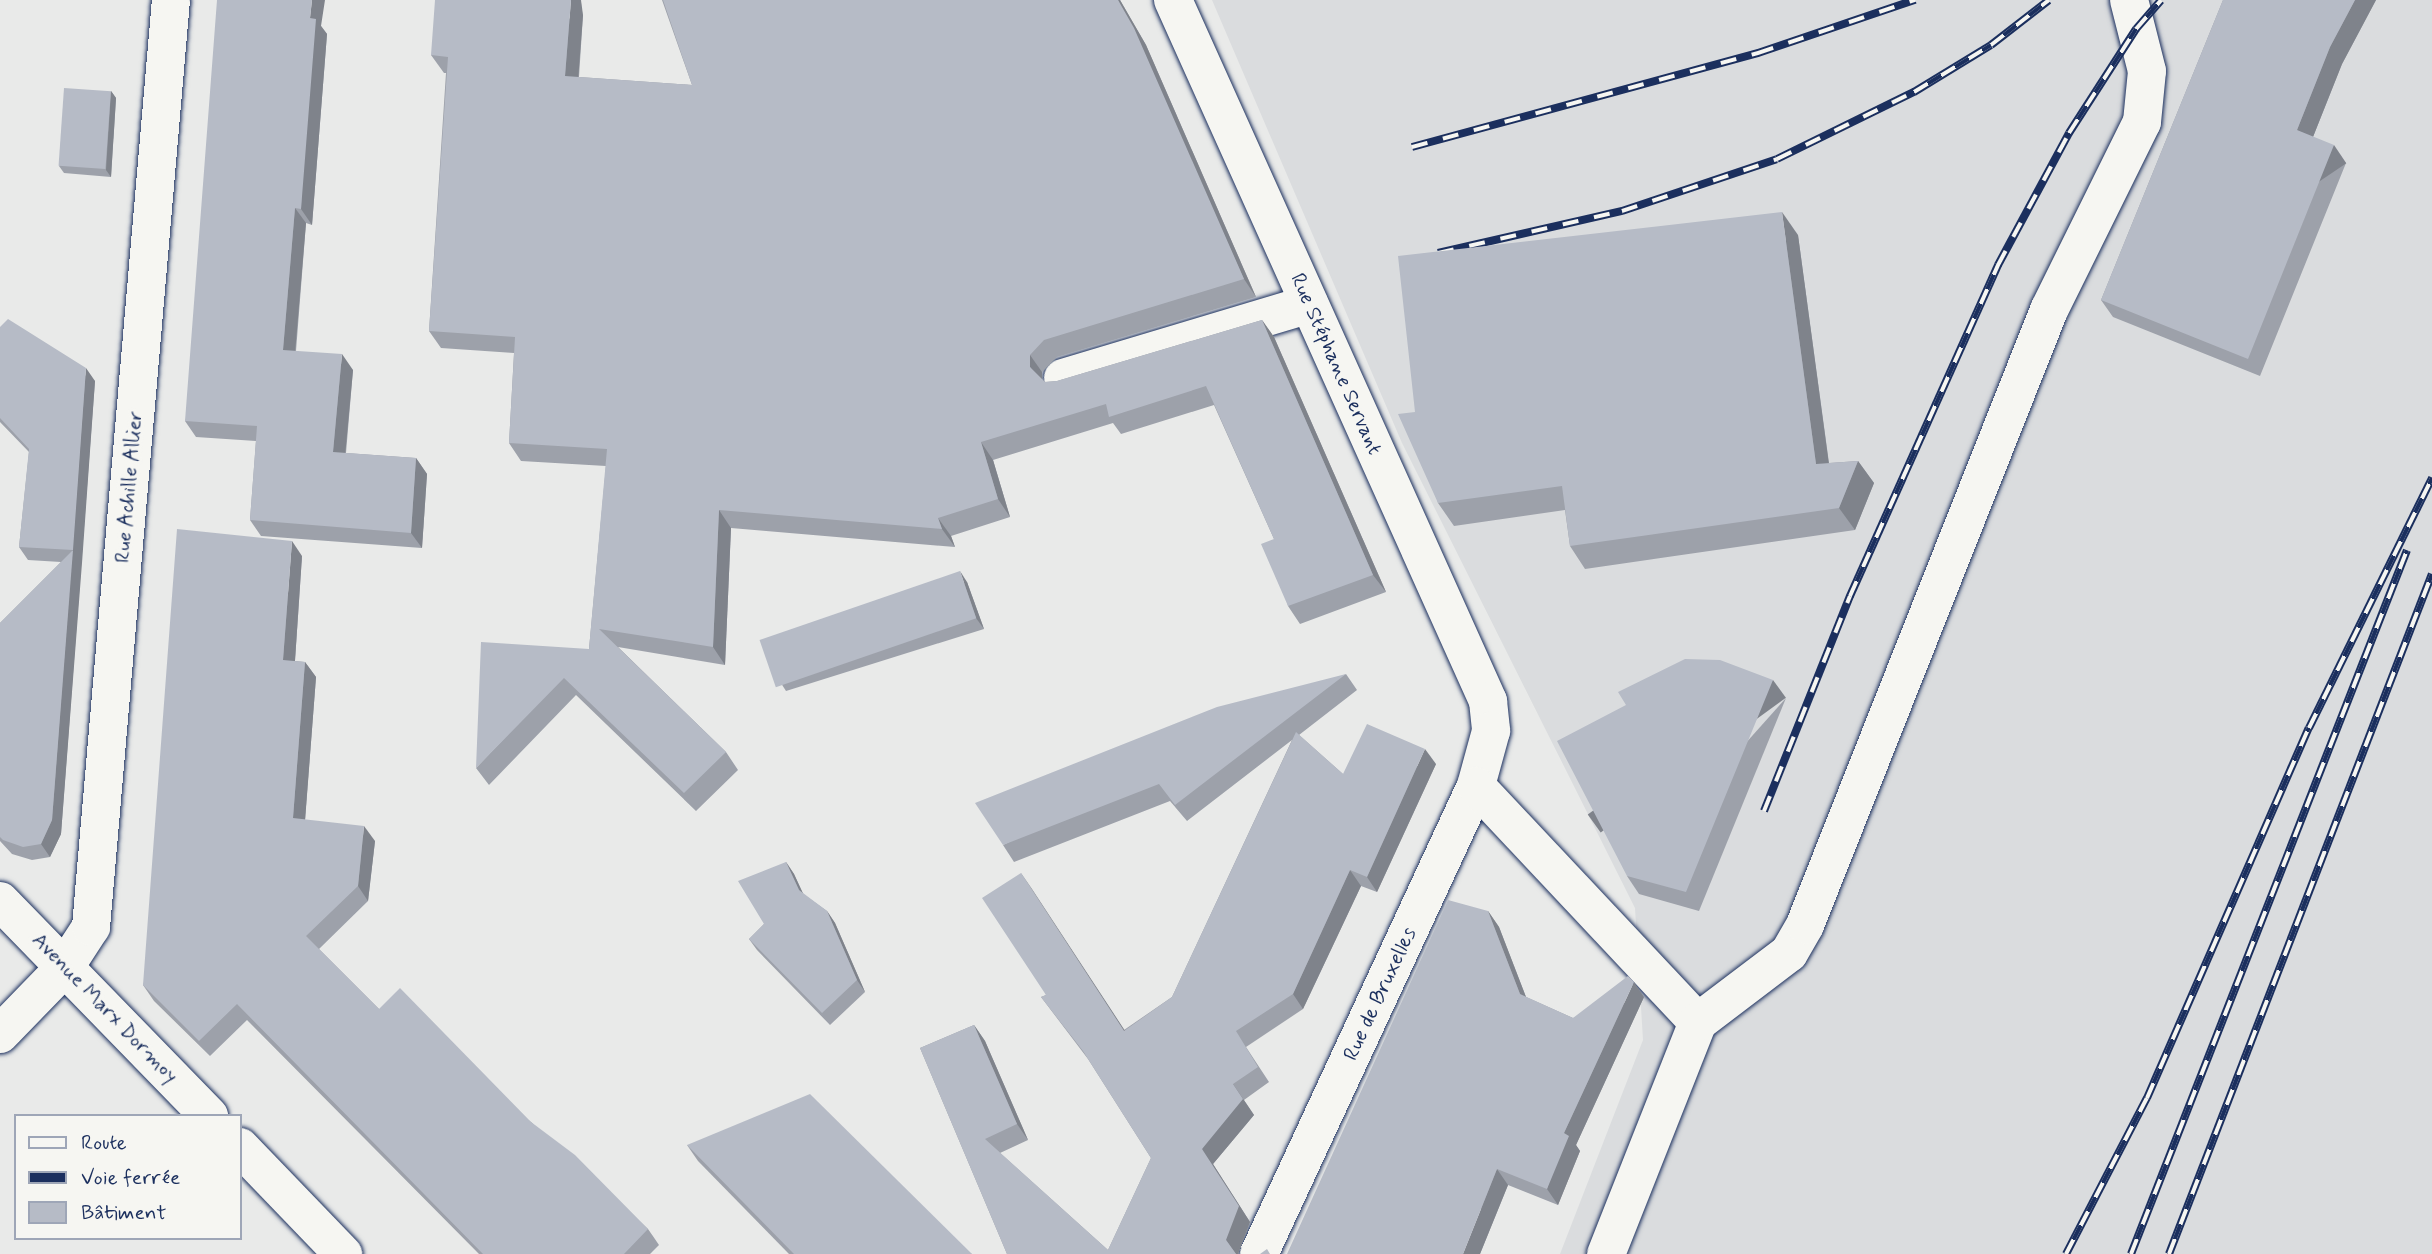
<!DOCTYPE html>
<html>
<head>
<meta charset="utf-8">
<style>
  body { margin:0 }
  #map { position:relative; width:2432px; height:1254px; overflow:hidden; background:#e9eae9; font-family:Mynerve,sans-serif }
  div>[style] { position:absolute }
  [style*='--x'] { left:calc(var(--x)*1px); top:calc(var(--y)*1px); width:calc(var(--w)*1px); rotate:calc(var(--a)*1deg) }
  .built>* { inset:0; background:#dadcde }
  .roads { filter:drop-shadow(0 0 2px #1b2f5e) drop-shadow(0 0 2px #1b2f5e) }
  .minor>* { height:38px; margin:-19px; padding:0 19px; transform-origin:19px; border-radius:19px; background:#f6f6f2 }
  .rail>* { height:8px; margin-top:-4px; transform-origin:0; background:repeating-linear-gradient(90deg,#f6f6f2 0 16px,#1b2f5e 0 32px); box-sizing:border-box; border-block:2px solid #1b2f5e }
  .wall>* { inset:0; background:#9da1aa }
  .shaded-wall>* { inset:0; background:#7f838b; transform-origin:0 0 }
  .building>* { inset:0; background:#b6bbc6; transform-origin:0 0 }
  span { translate:-50% -50%; white-space:nowrap; text-align:center; line-height:1.15; -webkit-text-stroke:7px #f6f6f2; paint-order:stroke }
  .street-label { font-size:21px; color:#1b2f5e }
  .legend { position:absolute; left:14px; top:1114px; width:228px; height:126px; box-sizing:border-box; background:#f6f6f2; border:2px solid #9ea6b7; margin:0; padding:9px 12px; list-style:none; font-size:21px; color:#1b2f5e }
  .legend li { display:flex; align-items:center; gap:14px; height:35px }
  .legend b { width:35px; border:2px solid #9ea6b7 }
</style>
</head>
<body>
<div id="map">
  <div class="built">
    <div style="clip-path:polygon(1212px 0,2432px 0,2432px 1254px,1560px 1254px,1643px 1040px,1635px 908px,1402px 443px)"></div>
  </div>
  <div class="roads">
    <div class="minor">
      <div style="--x:1173;--y:0;--w:769;--a:65.8"></div>
      <div style="--x:1488;--y:701;--w:30;--a:84"></div>
      <div style="--x:1491;--y:731;--w:57;--a:105.3"></div>
      <div style="--x:1476;--y:786;--w:516;--a:114.88"></div>
      <div style="--x:1063;--y:378;--w:257;--a:-16.7"></div>
      <div style="--x:1476;--y:786;--w:324;--a:46.8"></div>
      <div style="--x:1698;--y:1022;--w:250;--a:111.6"></div>
      <div style="--x:0;--y:901;--w:300;--a:45.8"></div>
      <div style="--x:1698;--y:1022;--w:114;--a:-37.2"></div>
      <div style="--x:1789;--y:953;--w:32;--a:-60"></div>
      <div style="--x:1805;--y:925;--w:662;--a:-68.36"></div>
      <div style="--x:2049;--y:310;--w:210;--a:-63.7"></div>
      <div style="--x:2142;--y:122;--w:51;--a:-84.4"></div>
      <div style="--x:2147;--y:71;--w:73;--a:-104.2"></div>
      <div style="--x:0;--y:1034;--w:93;--a:-45.9"></div>
      <div style="--x:65;--y:967;--w:48;--a:-57"></div>
      <div style="--x:91;--y:927;--w:930;--a:-85.07"></div>
      <div style="--x:240;--y:1147;--w:149;--a:46.1"></div>
    </div>
  </div>
  <div class="rail">
    <div style="--x:1412;--y:147;--w:359;--a:-15.2"></div>
    <div style="--x:1758;--y:53;--w:166;--a:-18.7"></div>
    <div style="--x:1438;--y:253;--w:189;--a:-12.9"></div>
    <div style="--x:1622;--y:211;--w:163;--a:-18.5"></div>
    <div style="--x:1777;--y:159;--w:153;--a:-26.1"></div>
    <div style="--x:1914;--y:92;--w:90;--a:-31.4"></div>
    <div style="--x:1991;--y:45;--w:73;--a:-37.8"></div>
    <div style="--x:1764;--y:811;--w:232;--a:-68.2"></div>
    <div style="--x:1850;--y:596;--w:363;--a:-65.9"></div>
    <div style="--x:1998;--y:265;--w:150;--a:-61.7"></div>
    <div style="--x:2069;--y:133;--w:124;--a:-57.2"></div>
    <div style="--x:2136;--y:29;--w:38;--a:-49"></div>
    <div style="--x:2066;--y:1254;--w:176;--a:-62.6"></div>
    <div style="--x:2147;--y:1098;--w:404;--a:-66.4"></div>
    <div style="--x:2309;--y:728;--w:279;--a:-63.8"></div>
    <div style="--x:2131;--y:1254;--w:756;--a:-68.59"></div>
    <div style="--x:2169;--y:1254;--w:729;--a:-68.86"></div>
  </div>
  <div class="wall">
    <div style="clip-path:polygon(662px 0,1120px 0,1146px 45px,1256px 297px,1057px 357px,1042px 372px,1042px 379px,1045px 382px,1057px 381px,1262px 320px,1274px 337px,1386px 592px,1300px 624px,1288px 606px,1274px 539px,1214px 405px,1121px 434px,1113px 423px,993px 460px,1010px 517px,951px 536px,955px 547px,731px 528px,725px 665px,618px 647px,726px 752px,738px 770px,696px 811px,576px 695px,489px 785px,476px 768px,589px 649px,606px 466px,521px 461px,509px 443px,514px 353px,441px 348px,429px 331px,446px 73px,444px 73px,431px 55px,583px 15px,579px 77px,692px 85px)"></div>
    <div style="clip-path:polygon(2223px 0,2376px 0,2342px 64px,2313px 137px,2346px 163px,2260px 376px,2113px 317px,2101px 300px)"></div>
    <div style="clip-path:polygon(321px 26px,327px 34px,312px 225px,306px 223px,296px 351px,353px 370px,346px 453px,416px 458px,427px 474px,422px 548px,261px 536px,250px 520px,256px 441px,196px 437px,185px 421px)"></div>
    <div style="clip-path:polygon(111px 91px,116px 98px,111px 177px,64px 173px,59px 166px)"></div>
    <div style="clip-path:polygon(1798px 235px,1829px 463px,1858px 461px,1874px 483px,1855px 530px,1585px 569px,1570px 546px,1565px 510px,1454px 526px,1438px 503px,1415px 412px)"></div>
    <div style="clip-path:polygon(0 327px,95px 381px,61px 834px,50px 857px,32px 860px,12px 854px,0 841px,0 623px,61px 562px,28px 560px,19px 547px,29px 452px,0 422px)"></div>
    <div style="clip-path:polygon(302px 556px,295px 661px,305px 662px,316px 677px,305px 820px,375px 841px,368px 901px,319px 949px,379px 1009px,531px 1122px,648px 1229px,659px 1245px,650px 1254px,479px 1254px,247px 1020px,210px 1056px,154px 1001px,143px 985px)"></div>
    <div style="clip-path:polygon(967px 582px,984px 629px,786px 691px,779px 680px)"></div>
    <div style="clip-path:polygon(1346px 674px,1357px 690px,1299px 735px,1343px 774px,1436px 764px,1377px 892px,1361px 886px,1303px 1009px,1246px 1047px,1269px 1082px,1244px 1100px,1254px 1115px,1213px 1164px,1250px 1222px,1238px 1254px,1007px 1254px,920px 1048px,974px 1025px,985px 1041px,1028px 1140px,1000px 1153px,1108px 1250px,1151px 1158px,1088px 1059px,1041px 997px,1046px 995px,1021px 873px,1124px 1030px,1172px 997px,1292px 740px,1187px 821px,1170px 801px,1014px 862px,1003px 845px)"></div>
    <div style="clip-path:polygon(1786px 698px,1699px 911px,1639px 894px,1627px 876px)"></div>
    <div style="clip-path:polygon(786px 862px,794px 874px,803px 894px,827px 911px,835px 923px,865px 992px,830px 1025px,757px 950px,749px 939px,764px 924px)"></div>
    <div style="clip-path:polygon(1488px 911px,1499px 927px,1526px 997px,1573px 1018px,1644px 997px,1576px 1145px,1580px 1151px,1558px 1205px,1508px 1185px,1480px 1254px)"></div>
    <div style="clip-path:polygon(687px 1145px,972px 1254px,789px 1254px,698px 1161px)"></div>
  </div>
  <div class="shaded-wall">
    <div style="clip-path:polygon(312px 0,325px 0,321px 26px,327px 34px,312px 225px,301px 209px,310px 18px)"></div>
    <div style="clip-path:polygon(571px 0,581px 0,583px 15px,577px 94px,565px 76px)"></div>
    <div style="clip-path:polygon(1118px 0,1120px 0,1146px 45px,1256px 297px,1244px 279px)"></div>
    <div style="clip-path:polygon(2355px 0,2376px 0,2342px 64px,2309px 147px,2297px 130px,2330px 47px)"></div>
    <div style="clip-path:polygon(111px 91px,116px 98px,111px 177px,106px 170px)"></div>
    <div style="left:2334px;top:145px;width:22px;height:231px;rotate:56deg"></div>
    <div style="clip-path:polygon(295px 208px,306px 223px,294px 365px,283px 350px)"></div>
    <div style="clip-path:polygon(1782px 212px,1798px 235px,1832px 487px,1816px 464px)"></div>
    <div style="clip-path:polygon(1262px 320px,1274px 337px,1386px 592px,1373px 575px)"></div>
    <div style="clip-path:polygon(342px 354px,353px 370px,344px 467px,333px 452px)"></div>
    <div style="clip-path:polygon(1030px 355px,1042px 372px,1042px 385px,1030px 367px)"></div>
    <div style="clip-path:polygon(86px 368px,95px 381px,82px 563px,61px 834px,50px 857px,41px 844px,52px 820px)"></div>
    <div style="clip-path:polygon(981px 442px,993px 460px,1010px 517px,998px 499px)"></div>
    <div style="clip-path:polygon(416px 458px,427px 474px,422px 548px,411px 533px)"></div>
    <div style="clip-path:polygon(1858px 461px,1874px 483px,1855px 530px,1839px 508px)"></div>
    <div style="clip-path:polygon(719px 510px,731px 528px,725px 665px,713px 647px)"></div>
    <div style="clip-path:polygon(938px 518px,951px 536px,955px 547px,942px 529px)"></div>
    <div style="clip-path:polygon(292px 541px,302px 556px,294px 675px,283px 660px)"></div>
    <div style="clip-path:polygon(960px 571px,967px 582px,984px 629px,976px 618px)"></div>
    <div style="clip-path:polygon(305px 662px,316px 677px,304px 834px,293px 818px)"></div>
    <div style="left:1773px;top:680px;width:22px;height:229px;rotate:54deg"></div>
    <div style="clip-path:polygon(1425px 749px,1436px 764px,1377px 892px,1367px 877px)"></div>
    <div style="clip-path:polygon(364px 826px,375px 841px,368px 901px,358px 886px)"></div>
    <div style="clip-path:polygon(786px 862px,794px 874px,807px 902px,799px 890px)"></div>
    <div style="clip-path:polygon(1350px 870px,1361px 886px,1303px 1009px,1293px 994px)"></div>
    <div style="clip-path:polygon(1021px 873px,1032px 889px,1135px 1046px,1124px 1031px)"></div>
    <div style="clip-path:polygon(827px 911px,835px 923px,865px 992px,857px 980px)"></div>
    <div style="clip-path:polygon(1488px 911px,1499px 927px,1531px 1010px,1520px 994px)"></div>
    <div style="clip-path:polygon(1634px 982px,1644px 997px,1576px 1145px,1580px 1151px,1558px 1205px,1547px 1189px,1564px 1133px)"></div>
    <div style="clip-path:polygon(974px 1025px,985px 1041px,1028px 1140px,1017px 1124px)"></div>
    <div style="clip-path:polygon(1233px 1084px,1254px 1115px,1213px 1164px,1250px 1222px,1238px 1254px,1236px 1254px,1226px 1240px,1202px 1149px)"></div>
    <div style="clip-path:polygon(1497px 1169px,1508px 1185px,1480px 1254px,1463px 1254px)"></div>
  </div>
  <div class="building">
    <div style="clip-path:polygon(217px 0,312px 0,310px 18px,316px 19px,301px 209px,295px 208px,283px 350px,342px 354px,333px 452px,416px 458px,411px 533px,250px 520px,257px 426px,185px 421px)"></div>
    <div style="clip-path:polygon(435px 0,571px 0,565px 76px,692px 85px,663px 0,1118px 0,1134px 28px,1244px 279px,1044px 340px,1030px 355px,1030px 367px,1045px 382px,1057px 381px,1262px 320px,1373px 575px,1288px 606px,1261px 544px,1274px 539px,1206px 386px,1109px 417px,1106px 404px,981px 442px,998px 499px,938px 518px,942px 529px,719px 510px,713px 647px,599px 629px,726px 752px,684px 793px,564px 678px,476px 768px,481px 642px,589px 649px,607px 449px,509px 443px,515px 337px,429px 331px,448px 57px,431px 55px)"></div>
    <div style="clip-path:polygon(2223px 0,2355px 0,2330px 47px,2297px 130px,2334px 145px,2248px 359px,2101px 300px)"></div>
    <div style="left:64px;top:88px;width:47px;height:78px;rotate:4deg"></div>
    <div style="clip-path:polygon(1782px 212px,1816px 464px,1858px 461px,1839px 508px,1570px 546px,1562px 486px,1438px 503px,1398px 414px,1415px 412px,1398px 256px)"></div>
    <div style="clip-path:polygon(8px 319px,86px 368px,73px 550px,19px 547px,29px 449px,0 418px,0 327px)"></div>
    <div style="clip-path:polygon(177px 529px,292px 541px,283px 660px,305px 662px,293px 818px,364px 826px,358px 886px,306px 936px,379px 1009px,400px 988px,531px 1122px,575px 1155px,648px 1229px,624px 1254px,483px 1254px,237px 1004px,199px 1041px,143px 985px)"></div>
    <div style="clip-path:polygon(73px 550px,52px 820px,41px 844px,23px 847px,3px 840px,0 837px,0 623px)"></div>
    <div style="left:960px;top:571px;width:50px;height:212px;rotate:71deg"></div>
    <div style="clip-path:polygon(1685px 659px,1720px 660px,1773px 680px,1686px 892px,1627px 876px,1557px 741px,1626px 705px,1618px 692px)"></div>
    <div style="clip-path:polygon(1346px 674px,1175px 805px,1159px 784px,1003px 845px,975px 803px,1217px 707px)"></div>
    <div style="clip-path:polygon(1367px 724px,1425px 749px,1367px 877px,1350px 870px,1293px 994px,1236px 1031px,1258px 1067px,1233px 1084px,1243px 1099px,1202px 1149px,1239px 1206px,1226px 1240px,1236px 1254px,1007px 1254px,920px 1048px,974px 1025px,1017px 1124px,985px 1139px,1108px 1250px,1151px 1158px,1083px 1051px,1041px 997px,1046px 995px,982px 898px,1021px 873px,1124px 1031px,1172px 997px,1296px 732px,1343px 774px)"></div>
    <div style="clip-path:polygon(786px 862px,799px 890px,827px 911px,857px 980px,822px 1013px,749px 939px,764px 924px,738px 881px)"></div>
    <div style="clip-path:polygon(1448px 900px,1488px 911px,1520px 994px,1573px 1018px,1628px 976px,1634px 982px,1564px 1133px,1569px 1136px,1547px 1189px,1497px 1169px,1463px 1254px,1287px 1254px)"></div>
    <div style="clip-path:polygon(810px 1094px,972px 1254px,794px 1254px,687px 1145px)"></div>
    <div style="clip-path:polygon(1267px 1249px,1270px 1254px,1260px 1254px)"></div>
  </div>
  <div class="street-label">
    <span style="left:1336px;top:364px;rotate:66deg">Rue Stéphane Servant</span>
    <span style="left:129px;top:487px;rotate:-85deg">Rue Achille Allier</span>
    <span style="left:1380px;top:994px;rotate:-65deg">Rue de Bruxelles</span>
    <span style="left:105px;top:1008px;rotate:46deg">Avenue Marx Dormoy</span>
  </div>
  <ul class="legend">
  <li><b style="height:9px;background:#f6f6f2"></b>Route</li>
  <li><b style="height:9px;background:#1b2f5e"></b>Voie ferrée</li>
  <li><b style="height:19px;background:#b6bbc6"></b>Bâtiment</li>
  </ul>
</div>
</body>
</html>
